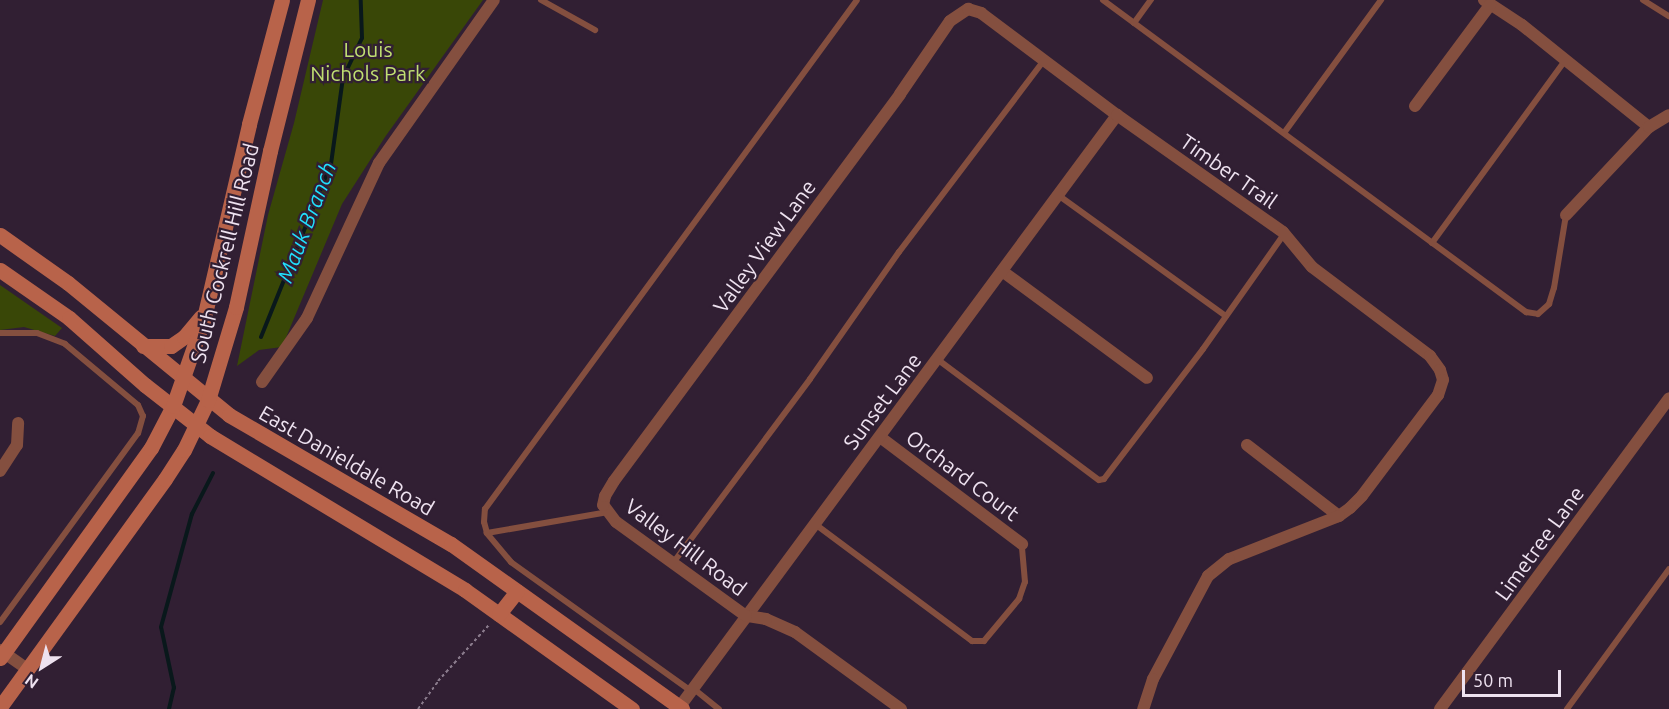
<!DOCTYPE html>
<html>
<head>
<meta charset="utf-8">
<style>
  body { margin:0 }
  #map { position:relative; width:1669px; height:709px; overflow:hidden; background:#311f33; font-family:Ubuntu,sans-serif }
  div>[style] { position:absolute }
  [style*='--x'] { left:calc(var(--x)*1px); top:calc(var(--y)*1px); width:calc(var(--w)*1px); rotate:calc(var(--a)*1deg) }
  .green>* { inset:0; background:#394707 }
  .stream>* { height:4px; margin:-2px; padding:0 2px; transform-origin:2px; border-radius:2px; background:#09181b }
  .path>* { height:2px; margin-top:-1px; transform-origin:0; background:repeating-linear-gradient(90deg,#8a7b8c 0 3px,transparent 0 6px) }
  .lane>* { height:6px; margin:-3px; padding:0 3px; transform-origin:3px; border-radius:3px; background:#844f3f }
  .street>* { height:12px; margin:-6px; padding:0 6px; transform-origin:6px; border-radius:6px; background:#844f3f }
  .secondary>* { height:15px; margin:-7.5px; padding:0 7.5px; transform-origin:7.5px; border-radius:7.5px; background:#b8634a }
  span { translate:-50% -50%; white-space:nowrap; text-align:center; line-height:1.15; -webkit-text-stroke:4.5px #311f33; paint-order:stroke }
  .park-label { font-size:21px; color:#c0df72 }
  .street-label { font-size:21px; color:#eee2f0 }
  .water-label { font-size:22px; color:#21dffc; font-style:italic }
  .north { position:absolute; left:12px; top:637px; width:60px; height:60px; -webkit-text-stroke:4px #311f33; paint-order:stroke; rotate:216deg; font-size:16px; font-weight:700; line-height:24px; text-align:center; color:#eee2f0 }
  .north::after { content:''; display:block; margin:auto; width:21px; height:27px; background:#eee2f0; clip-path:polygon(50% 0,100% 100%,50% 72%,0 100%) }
  .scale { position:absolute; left:1462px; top:670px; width:99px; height:27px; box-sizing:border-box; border:3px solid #eee2f0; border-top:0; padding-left:8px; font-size:18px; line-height:21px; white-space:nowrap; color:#eee2f0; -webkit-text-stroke:4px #311f33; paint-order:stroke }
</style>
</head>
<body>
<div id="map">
  <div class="green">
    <div style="clip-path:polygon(323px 0,483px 0,385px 137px,342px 204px,282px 347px,259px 350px,237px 366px,268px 215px,294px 123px)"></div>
    <div style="clip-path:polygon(0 285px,62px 328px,55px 336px,24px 327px,0 330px)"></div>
  </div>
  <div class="stream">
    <div style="--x:261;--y:337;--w:187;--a:-68"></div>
    <div style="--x:331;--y:164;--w:87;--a:-82.1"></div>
    <div style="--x:343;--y:78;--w:44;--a:-64.6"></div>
    <div style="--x:362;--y:38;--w:38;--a:-92"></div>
    <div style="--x:169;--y:709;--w:22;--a:-77"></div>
    <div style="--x:174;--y:688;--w:62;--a:-102"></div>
    <div style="--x:161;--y:627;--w:117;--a:-74.7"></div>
    <div style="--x:192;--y:514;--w:46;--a:-62.9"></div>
  </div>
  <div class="path">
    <div style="--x:418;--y:709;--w:34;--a:-54"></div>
    <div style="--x:438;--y:681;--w:76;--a:-47.7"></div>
  </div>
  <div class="lane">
    <div style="--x:541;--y:0;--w:62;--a:29.1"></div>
    <div style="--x:1103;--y:0;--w:526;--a:36.41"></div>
    <div style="--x:1526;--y:312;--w:12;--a:9"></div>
    <div style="--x:1538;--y:314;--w:15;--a:-42"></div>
    <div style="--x:1549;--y:304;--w:17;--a:-73"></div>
    <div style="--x:1554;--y:288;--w:74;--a:-80.7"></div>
    <div style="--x:1643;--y:0;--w:31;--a:32"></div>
    <div style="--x:1134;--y:23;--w:29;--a:-54"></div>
    <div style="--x:1284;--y:133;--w:165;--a:-53.9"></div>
    <div style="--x:1058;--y:195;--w:207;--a:35.8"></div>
    <div style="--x:1432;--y:243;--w:228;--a:-53.9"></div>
    <div style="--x:0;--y:333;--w:37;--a:0"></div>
    <div style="--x:37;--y:333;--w:30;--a:21"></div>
    <div style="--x:65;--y:344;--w:95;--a:39.9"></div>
    <div style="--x:138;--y:405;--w:12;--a:66"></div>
    <div style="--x:143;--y:416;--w:18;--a:106"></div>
    <div style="--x:138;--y:433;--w:234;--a:126.1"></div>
    <div style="--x:937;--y:359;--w:202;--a:36.8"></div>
    <div style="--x:1099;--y:480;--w:5;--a:-11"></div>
    <div style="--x:1104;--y:479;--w:163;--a:-52.7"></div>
    <div style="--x:1203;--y:349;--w:141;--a:-54.8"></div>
    <div style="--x:815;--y:524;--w:196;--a:36.7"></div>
    <div style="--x:972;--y:641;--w:12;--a:0"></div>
    <div style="--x:984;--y:641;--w:55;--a:-50.2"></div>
    <div style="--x:1019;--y:599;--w:18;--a:-71"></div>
    <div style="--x:1025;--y:582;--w:38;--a:-95"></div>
    <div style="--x:487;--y:533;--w:123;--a:-9.8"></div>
    <div style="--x:673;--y:563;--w:229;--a:-53.3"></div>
    <div style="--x:810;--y:379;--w:155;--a:-55"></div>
    <div style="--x:899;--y:252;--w:241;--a:-52.9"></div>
    <div style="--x:694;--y:689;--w:32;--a:39"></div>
    <div style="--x:691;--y:691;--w:221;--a:-144.4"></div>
    <div style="--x:511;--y:562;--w:38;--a:-130"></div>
    <div style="--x:487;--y:533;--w:11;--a:-105"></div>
    <div style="--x:484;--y:522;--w:13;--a:-86"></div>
    <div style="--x:485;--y:509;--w:630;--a:-53.84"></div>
    <div style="--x:1567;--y:709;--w:173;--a:-53.9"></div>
  </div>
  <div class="street">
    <div style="--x:1484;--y:0;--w:45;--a:33.3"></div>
    <div style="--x:1522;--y:25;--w:163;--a:38.8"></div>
    <div style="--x:1415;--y:106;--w:126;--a:-53.4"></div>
    <div style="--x:1566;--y:215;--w:121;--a:-46.7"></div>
    <div style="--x:1649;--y:127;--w:23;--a:-31"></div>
    <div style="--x:1002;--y:271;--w:180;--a:36.4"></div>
    <div style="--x:262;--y:382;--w:78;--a:-54.9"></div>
    <div style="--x:307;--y:318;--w:171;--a:-65.1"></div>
    <div style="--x:379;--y:163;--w:199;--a:-54.8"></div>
    <div style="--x:880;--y:437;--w:178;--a:37"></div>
    <div style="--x:1247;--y:445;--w:116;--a:37.7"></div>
    <div style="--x:0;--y:471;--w:31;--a:-57"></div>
    <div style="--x:17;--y:445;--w:22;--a:-87"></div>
    <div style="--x:0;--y:650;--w:33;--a:35"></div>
    <div style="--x:678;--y:709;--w:739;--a:-53.53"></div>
    <div style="--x:901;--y:709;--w:131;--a:-144"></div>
    <div style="--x:795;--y:632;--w:32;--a:-156"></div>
    <div style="--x:766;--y:619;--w:20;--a:-171"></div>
    <div style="--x:746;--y:616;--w:160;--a:-144.1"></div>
    <div style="--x:616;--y:522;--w:21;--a:-127"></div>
    <div style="--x:603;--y:505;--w:9;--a:-77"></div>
    <div style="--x:605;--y:496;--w:17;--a:-59"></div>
    <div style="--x:614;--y:481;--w:481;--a:-53.5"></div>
    <div style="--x:900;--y:94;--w:88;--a:-55.6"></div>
    <div style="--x:950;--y:21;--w:22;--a:-34"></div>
    <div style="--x:968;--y:9;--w:14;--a:17"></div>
    <div style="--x:981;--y:13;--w:170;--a:36.9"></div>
    <div style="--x:1117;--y:115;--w:203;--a:35.2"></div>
    <div style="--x:1283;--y:232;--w:45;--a:50.4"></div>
    <div style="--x:1312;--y:267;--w:148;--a:37"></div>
    <div style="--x:1430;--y:356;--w:17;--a:54"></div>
    <div style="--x:1440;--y:370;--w:10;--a:73"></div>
    <div style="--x:1443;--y:380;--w:16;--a:108"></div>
    <div style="--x:1438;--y:395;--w:126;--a:127"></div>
    <div style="--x:1362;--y:496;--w:17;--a:135"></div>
    <div style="--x:1350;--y:508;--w:14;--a:144"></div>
    <div style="--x:1339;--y:516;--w:118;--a:158.6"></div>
    <div style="--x:1229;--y:559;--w:27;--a:141"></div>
    <div style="--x:1208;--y:576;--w:117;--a:118.1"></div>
    <div style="--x:1153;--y:679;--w:32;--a:108"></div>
    <div style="--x:1440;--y:709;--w:386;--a:-53.6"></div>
  </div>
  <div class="secondary">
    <div style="--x:0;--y:235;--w:83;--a:35.2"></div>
    <div style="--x:68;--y:283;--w:208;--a:39.3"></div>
    <div style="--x:229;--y:415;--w:257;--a:30.2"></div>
    <div style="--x:451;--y:544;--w:284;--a:35.5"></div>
    <div style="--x:0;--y:270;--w:84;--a:34.8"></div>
    <div style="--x:69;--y:318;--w:101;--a:41.4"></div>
    <div style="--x:145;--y:385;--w:83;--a:38.1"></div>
    <div style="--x:210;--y:436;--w:298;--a:31.1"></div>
    <div style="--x:465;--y:590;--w:205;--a:35.5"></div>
    <div style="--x:143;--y:346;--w:28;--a:0"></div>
    <div style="--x:171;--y:346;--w:16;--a:-35"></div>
    <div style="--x:184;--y:337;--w:26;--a:-50"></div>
    <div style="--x:499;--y:614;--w:29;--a:-52"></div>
    <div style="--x:0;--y:658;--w:259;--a:-54.3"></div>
    <div style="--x:151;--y:448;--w:47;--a:-62.4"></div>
    <div style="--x:173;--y:406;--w:93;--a:-70.6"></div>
    <div style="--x:204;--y:318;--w:199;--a:-76.9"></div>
    <div style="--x:249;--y:124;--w:128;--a:-75.1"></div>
    <div style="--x:0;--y:707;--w:281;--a:-54.1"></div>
    <div style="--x:165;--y:479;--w:35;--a:-57"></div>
    <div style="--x:184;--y:450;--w:55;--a:-64.4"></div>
    <div style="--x:208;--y:400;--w:97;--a:-73.2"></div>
    <div style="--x:236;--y:307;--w:160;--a:-77.7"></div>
    <div style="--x:270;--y:151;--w:156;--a:-75.9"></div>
  </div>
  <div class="park-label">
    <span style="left:368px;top:61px">Louis<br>Nichols Park</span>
  </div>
  <div class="street-label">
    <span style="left:1229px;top:171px;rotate:35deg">Timber Trail</span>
    <span style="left:764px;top:246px;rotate:-54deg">Valley View Lane</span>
    <span style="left:224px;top:253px;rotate:-76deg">South Cockrell Hill Road</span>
    <span style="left:882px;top:401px;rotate:-53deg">Sunset Lane</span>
    <span style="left:347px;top:460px;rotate:30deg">East Danieldale Road</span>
    <span style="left:963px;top:475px;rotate:37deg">Orchard Court</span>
    <span style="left:1539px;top:543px;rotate:-54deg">Limetree Lane</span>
    <span style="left:686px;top:547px;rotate:37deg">Valley Hill Road</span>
  </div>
  <div class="water-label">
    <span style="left:306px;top:222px;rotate:-69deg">Mauk Branch</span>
  </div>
  <div class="north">N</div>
  <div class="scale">50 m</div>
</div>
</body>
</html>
